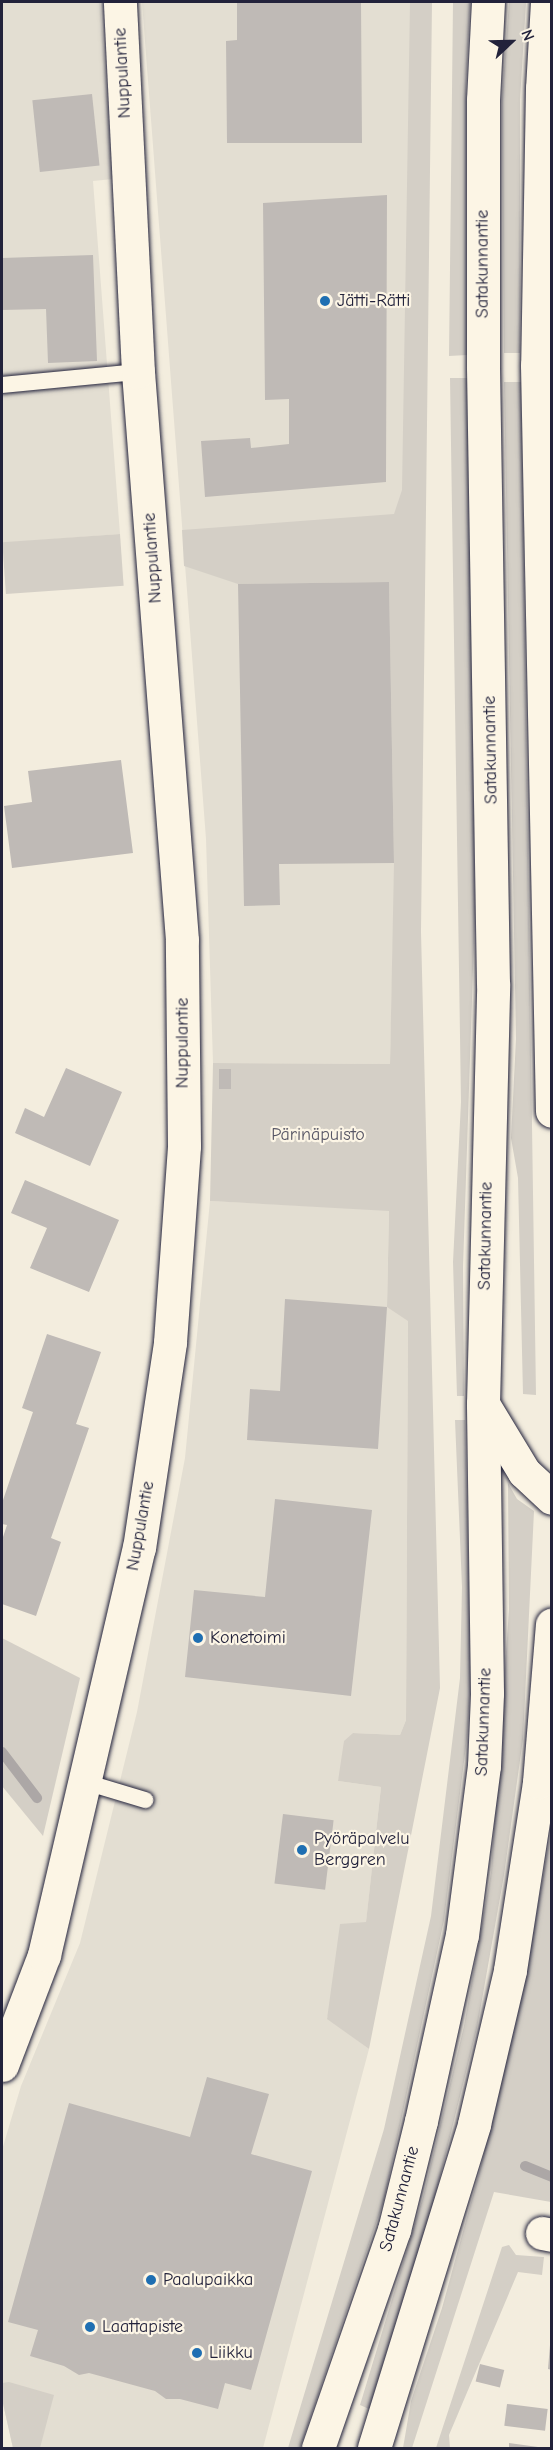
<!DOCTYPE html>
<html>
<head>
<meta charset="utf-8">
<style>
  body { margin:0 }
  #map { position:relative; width:553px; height:2450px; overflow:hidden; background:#f3edde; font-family:"Comic Neue",sans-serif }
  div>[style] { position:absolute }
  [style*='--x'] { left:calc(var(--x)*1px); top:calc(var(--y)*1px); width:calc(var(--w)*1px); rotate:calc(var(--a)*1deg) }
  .built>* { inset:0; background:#e3ded2 }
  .green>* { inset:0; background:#d4cfc6; transform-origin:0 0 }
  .stream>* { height:10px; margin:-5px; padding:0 5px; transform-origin:5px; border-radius:5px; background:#aca7a6 }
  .building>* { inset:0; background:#bfbab6; transform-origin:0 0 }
  .roads { filter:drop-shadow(0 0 2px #22223b) drop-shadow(0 0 2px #22223b) }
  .service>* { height:16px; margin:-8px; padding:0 8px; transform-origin:8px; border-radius:8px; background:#fcf5e5 }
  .minor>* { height:33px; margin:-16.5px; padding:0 16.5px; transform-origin:16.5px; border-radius:16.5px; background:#fcf5e5 }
  .secondary>* { height:33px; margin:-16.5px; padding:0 16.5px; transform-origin:16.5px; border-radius:16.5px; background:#fcf5e5 }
  .dots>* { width:16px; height:16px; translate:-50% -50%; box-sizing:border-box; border:3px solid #fcf5e5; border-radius:50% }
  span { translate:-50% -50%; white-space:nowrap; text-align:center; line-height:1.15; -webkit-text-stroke:4.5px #fcf5e5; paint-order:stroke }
  .street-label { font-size:18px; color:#22223b }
  .poi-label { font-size:18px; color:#22223b }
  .left { translate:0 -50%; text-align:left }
  .park-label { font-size:18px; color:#575665 }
  .frame { position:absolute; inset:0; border:3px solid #22223b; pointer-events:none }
  .north { position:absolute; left:481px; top:12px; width:60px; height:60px; -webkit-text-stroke:4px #fcf5e5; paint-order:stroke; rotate:68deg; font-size:16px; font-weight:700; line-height:24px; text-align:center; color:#22223b }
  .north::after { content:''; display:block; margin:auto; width:21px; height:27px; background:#22223b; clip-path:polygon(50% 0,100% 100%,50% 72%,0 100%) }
</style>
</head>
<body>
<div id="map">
  <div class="built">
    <div style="clip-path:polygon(2px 2px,100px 2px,113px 179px,93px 181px,120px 534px,2px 543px)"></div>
    <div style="clip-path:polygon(142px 2px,416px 2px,390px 1064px,213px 1063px,206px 839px)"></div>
    <div style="clip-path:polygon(210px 1201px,389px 1210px,387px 1306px,408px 1320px,406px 1720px,400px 1735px,353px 1733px,338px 1781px,381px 1787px,366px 1923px,327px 2018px,369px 2049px,263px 2448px,13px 2448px,2px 2399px,2px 2150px,21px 2086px,80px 1943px,137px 1712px,185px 1458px)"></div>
  </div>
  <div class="green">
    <div style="clip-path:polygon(410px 2px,432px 2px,421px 932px,440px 1688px,369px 2049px,327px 2019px,340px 1924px,366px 1922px,381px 1787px,338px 1781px,344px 1741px,353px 1733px,400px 1735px,406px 1720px,408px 1321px,387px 1307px,389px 1211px,210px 1201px,213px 1063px,390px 1064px,394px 863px,389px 582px,238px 584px,184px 566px,182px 530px,394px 514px,402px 490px)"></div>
    <div style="clip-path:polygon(453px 2px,470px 2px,466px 84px,467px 355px,449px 356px)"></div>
    <div style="clip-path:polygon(509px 2px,526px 2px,520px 100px,520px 353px,504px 353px,502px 99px)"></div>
    <div style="clip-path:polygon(450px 378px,468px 378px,475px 909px,463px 1267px,464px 1396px,457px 1396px,453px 1262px,461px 1102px)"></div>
    <div style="clip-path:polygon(504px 382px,521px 382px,536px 1395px,523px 1394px,518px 1178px,511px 1138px,516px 1039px)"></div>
    <div style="left:120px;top:534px;width:52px;height:118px;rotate:86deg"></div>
    <div style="clip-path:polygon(455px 1420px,465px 1420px,471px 1675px,467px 1738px,444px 1920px,384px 2200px,300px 2448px,288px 2448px,384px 2129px,431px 1916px,460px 1678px,462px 1587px)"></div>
    <div style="clip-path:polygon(508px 1483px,517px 1499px,534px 1511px,523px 1739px,504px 1875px,477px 2028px,434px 2201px,369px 2409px,360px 2405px,423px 2197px,464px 2026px,491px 1873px,509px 1609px)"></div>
    <div style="clip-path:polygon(2px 1638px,80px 1678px,43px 1836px,2px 1786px)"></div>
    <div style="clip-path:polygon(551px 1831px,551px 2202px,494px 2192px,412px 2448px,403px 2448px,411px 2401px,442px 2308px,481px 2166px,531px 1945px)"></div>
    <div style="clip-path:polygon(509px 2245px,516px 2255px,544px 2257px,542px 2275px,518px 2272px,449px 2435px,450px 2448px,436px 2448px,502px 2247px)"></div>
    <div style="clip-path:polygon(9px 2382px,54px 2395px,40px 2448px,13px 2448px,2px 2399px,2px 2383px)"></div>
  </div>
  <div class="stream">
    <div style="--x:2;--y:1752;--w:58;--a:52.7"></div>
    <div style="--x:525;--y:2166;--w:29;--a:22"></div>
  </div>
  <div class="building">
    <div style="clip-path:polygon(237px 2px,361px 2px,362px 143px,227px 143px,226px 41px,237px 40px)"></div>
    <div style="left:92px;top:94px;width:72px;height:60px;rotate:84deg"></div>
    <div style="clip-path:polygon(387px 195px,386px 482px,205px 497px,201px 441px,250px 438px,251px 448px,289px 444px,289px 399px,265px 400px,263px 203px)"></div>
    <div style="clip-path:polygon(93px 255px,97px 361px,48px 363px,46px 309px,2px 310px,2px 258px)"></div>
    <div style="clip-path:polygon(389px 582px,394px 863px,279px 864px,280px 905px,244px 906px,238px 584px)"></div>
    <div style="clip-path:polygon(121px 760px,133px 853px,12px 868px,4px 806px,32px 802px,28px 771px)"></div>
    <div style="clip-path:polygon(66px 1068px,122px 1092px,90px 1166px,15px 1133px,25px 1108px,44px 1117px)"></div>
    <div style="left:219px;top:1069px;width:12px;height:20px"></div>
    <div style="clip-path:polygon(25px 1180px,119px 1220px,89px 1292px,30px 1268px,47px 1228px,11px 1213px)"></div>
    <div style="clip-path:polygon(285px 1299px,387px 1307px,378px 1449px,247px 1440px,250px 1389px,280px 1391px)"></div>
    <div style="clip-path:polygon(47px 1334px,101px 1352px,76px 1424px,89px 1428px,51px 1538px,61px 1542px,36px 1616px,2px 1604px,2px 1540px,7px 1525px,2px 1524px,2px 1503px,33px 1412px,22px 1408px)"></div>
    <div style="clip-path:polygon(275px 1499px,372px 1510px,351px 1696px,185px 1677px,194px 1590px,265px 1597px)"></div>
    <div style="left:283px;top:1814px;width:51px;height:70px;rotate:7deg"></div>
    <div style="clip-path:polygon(207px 2077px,269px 2094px,251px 2154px,312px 2171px,251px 2390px,225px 2383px,218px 2409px,180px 2399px,166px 2399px,155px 2391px,89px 2373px,79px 2375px,64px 2366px,30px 2356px,38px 2330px,8px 2322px,69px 2103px,190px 2137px)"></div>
    <div style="clip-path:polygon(550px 2345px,552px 2345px,552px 2370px,548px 2369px)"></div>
    <div style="left:480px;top:2364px;width:25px;height:18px;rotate:14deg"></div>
    <div style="left:507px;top:2404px;width:41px;height:22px;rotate:7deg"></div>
    <div style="clip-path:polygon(509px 2443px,538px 2447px,538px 2448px,509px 2448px)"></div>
  </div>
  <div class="roads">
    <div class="service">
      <div style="--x:2;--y:385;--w:137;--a:-5.5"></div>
      <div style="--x:85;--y:1782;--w:63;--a:16.7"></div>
    </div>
    <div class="minor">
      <div style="--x:483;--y:1404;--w:79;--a:58.9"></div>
      <div style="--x:524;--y:1472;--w:38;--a:43"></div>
      <div style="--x:2;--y:2065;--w:118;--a:-69.1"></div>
      <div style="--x:44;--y:1955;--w:418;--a:-76.9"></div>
      <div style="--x:139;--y:1548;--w:208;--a:-81.4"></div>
      <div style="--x:170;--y:1342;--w:196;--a:-85.9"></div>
      <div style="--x:184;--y:1146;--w:206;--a:-90.6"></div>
      <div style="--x:182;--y:940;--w:570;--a:-94.43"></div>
      <div style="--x:138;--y:372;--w:370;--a:-92.8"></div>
      <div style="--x:542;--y:2233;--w:10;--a:11"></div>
    </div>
    <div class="secondary">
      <div style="--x:547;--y:2;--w:86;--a:93.3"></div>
      <div style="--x:542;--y:88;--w:277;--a:91"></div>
      <div style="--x:537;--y:365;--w:746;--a:88.85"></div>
      <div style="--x:318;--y:2448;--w:231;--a:-70.8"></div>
      <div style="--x:394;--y:2230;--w:112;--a:-76.1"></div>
      <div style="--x:421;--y:2121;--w:190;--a:-77.6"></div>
      <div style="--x:462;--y:1935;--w:170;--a:-82.6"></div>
      <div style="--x:484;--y:1766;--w:73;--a:-87.6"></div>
      <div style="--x:487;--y:1693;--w:289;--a:-90.8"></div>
      <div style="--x:483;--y:1404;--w:420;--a:-88.6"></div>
      <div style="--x:493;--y:984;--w:618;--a:-90.93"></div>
      <div style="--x:483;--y:366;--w:266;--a:-90"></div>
      <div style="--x:483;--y:100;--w:98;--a:-87.1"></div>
      <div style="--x:374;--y:2448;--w:339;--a:-72.8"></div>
      <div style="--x:474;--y:2124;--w:158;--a:-76.8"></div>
      <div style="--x:510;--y:1970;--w:190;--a:-81.2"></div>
      <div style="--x:539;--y:1782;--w:158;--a:-85.3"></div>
    </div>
  </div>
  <div class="dots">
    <div style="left:325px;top:301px;background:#1f6fb2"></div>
    <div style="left:198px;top:1638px;background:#1f6fb2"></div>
    <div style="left:302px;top:1850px;background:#1f6fb2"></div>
    <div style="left:151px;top:2280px;background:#1f6fb2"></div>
    <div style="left:90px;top:2327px;background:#1f6fb2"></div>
    <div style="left:197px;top:2353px;background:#1f6fb2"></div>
  </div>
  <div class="street-label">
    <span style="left:123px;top:73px;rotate:-93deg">Nuppulantie</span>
    <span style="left:483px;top:264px;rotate:-90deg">Satakunnantie</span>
    <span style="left:153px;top:558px;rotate:-94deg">Nuppulantie</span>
    <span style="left:491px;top:750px;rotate:-91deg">Satakunnantie</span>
    <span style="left:183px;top:1043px;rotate:-90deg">Nuppulantie</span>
    <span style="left:486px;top:1236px;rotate:-89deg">Satakunnantie</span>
    <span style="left:141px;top:1526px;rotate:-80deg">Nuppulantie</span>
    <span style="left:484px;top:1722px;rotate:-88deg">Satakunnantie</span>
    <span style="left:400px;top:2199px;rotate:-75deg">Satakunnantie</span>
  </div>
  <div class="poi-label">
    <span class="left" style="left:337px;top:301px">Jätti-Rätti</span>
    <span class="left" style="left:210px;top:1638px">Konetoimi</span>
    <span class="left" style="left:314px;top:1850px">Pyöräpalvelu<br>Berggren</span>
    <span class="left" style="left:163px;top:2280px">Paalupaikka</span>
    <span class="left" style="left:102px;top:2327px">Laattapiste</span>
    <span class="left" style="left:209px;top:2353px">Liikku</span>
  </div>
  <div class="park-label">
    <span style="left:318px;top:1135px">Pärinäpuisto</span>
  </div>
  <div class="frame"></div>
  <div class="north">N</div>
</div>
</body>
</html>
